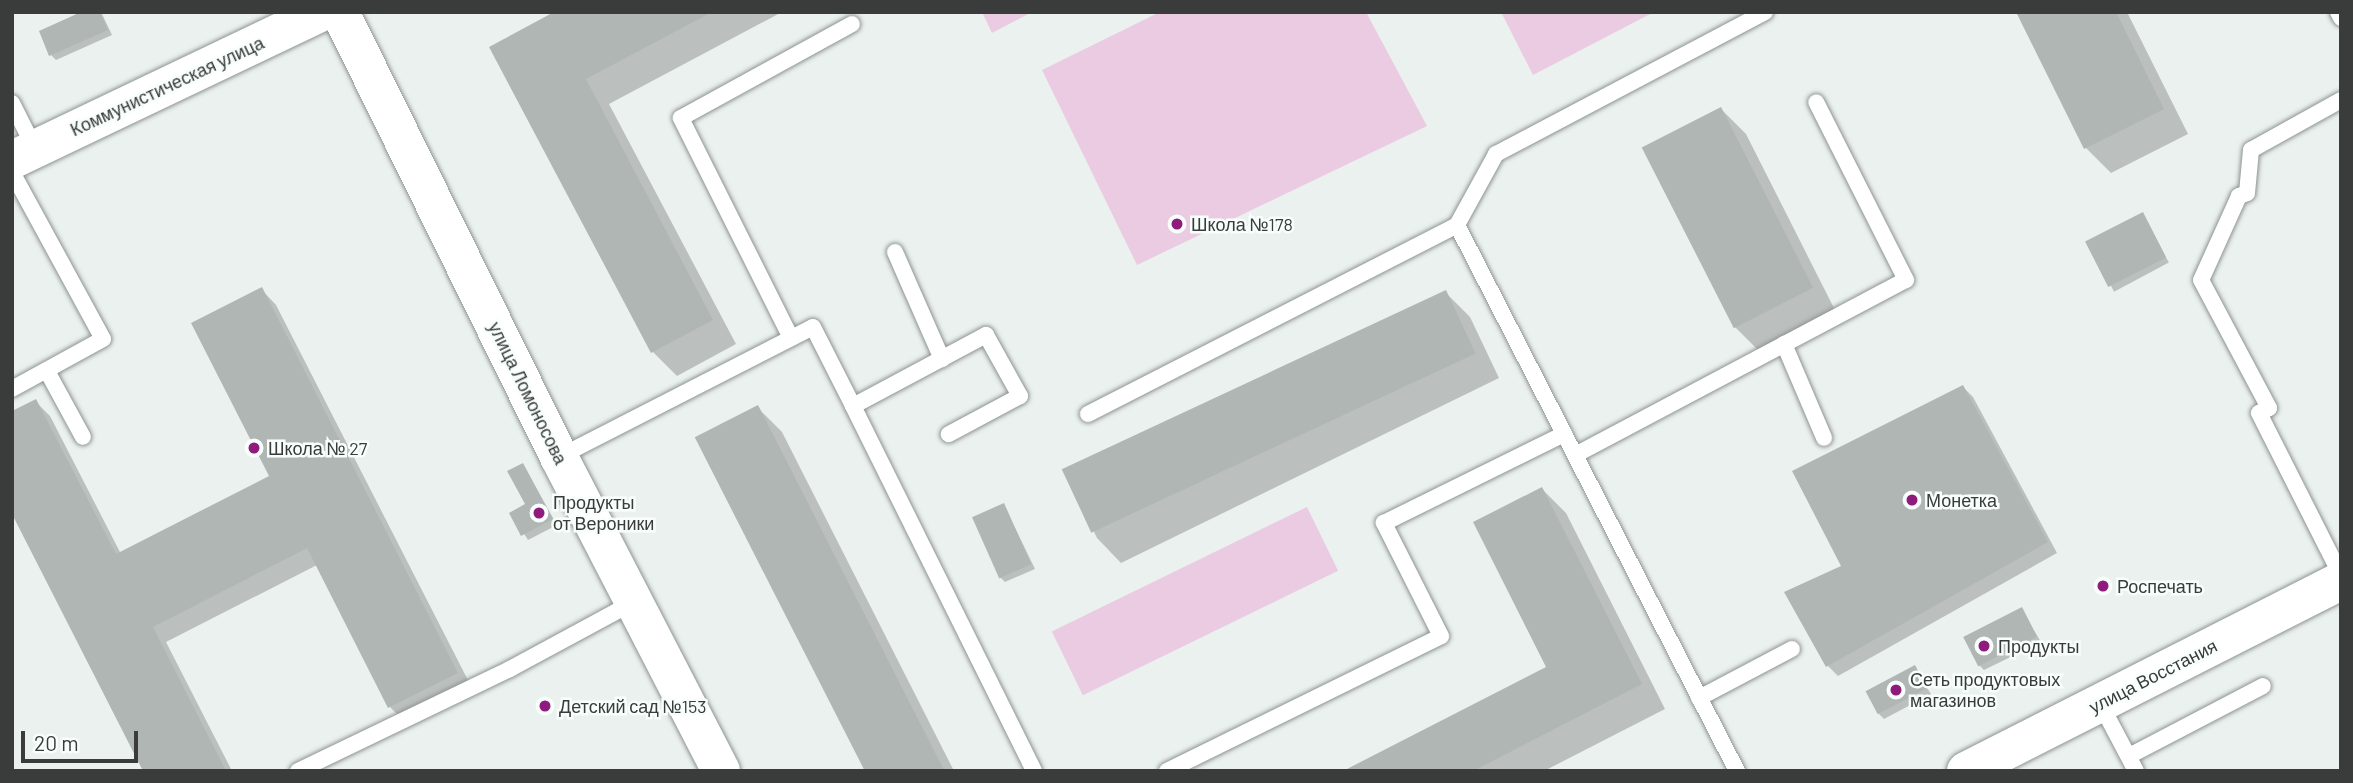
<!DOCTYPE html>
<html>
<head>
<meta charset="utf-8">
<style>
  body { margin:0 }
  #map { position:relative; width:2353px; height:783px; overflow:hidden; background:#eaf1ef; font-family:Barlow,sans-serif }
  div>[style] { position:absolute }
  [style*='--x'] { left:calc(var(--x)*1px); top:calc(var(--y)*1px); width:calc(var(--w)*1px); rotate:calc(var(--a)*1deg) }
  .green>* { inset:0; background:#ebcbe2; transform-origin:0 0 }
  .shadow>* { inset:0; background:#0003; transform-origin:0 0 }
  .building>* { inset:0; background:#b0b6b4; transform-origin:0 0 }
  .roads { filter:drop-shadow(0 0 2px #8d9391) drop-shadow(0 0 2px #8d9391) }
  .lane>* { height:16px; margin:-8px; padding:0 8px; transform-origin:8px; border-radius:8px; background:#fff }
  .secondary>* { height:38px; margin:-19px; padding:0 19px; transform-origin:19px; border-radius:19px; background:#fff }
  .dots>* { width:19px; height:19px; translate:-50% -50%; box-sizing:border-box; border:4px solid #f7fefc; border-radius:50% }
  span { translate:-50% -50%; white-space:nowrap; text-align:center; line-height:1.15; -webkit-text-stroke:5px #f7fefc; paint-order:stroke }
  .street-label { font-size:18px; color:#3a3c3b }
  .poi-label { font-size:18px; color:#3a3c3b }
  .left { translate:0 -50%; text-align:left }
  .frame { position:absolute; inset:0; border:14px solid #3a3c3b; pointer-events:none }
  .scale { position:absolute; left:21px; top:731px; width:117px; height:32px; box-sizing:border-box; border:4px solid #3a3c3b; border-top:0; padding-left:9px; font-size:21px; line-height:24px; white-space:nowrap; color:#3a3c3b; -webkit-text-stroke:5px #f7fefc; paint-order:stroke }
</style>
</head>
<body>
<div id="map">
  <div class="green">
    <div style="clip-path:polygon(982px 12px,1032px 12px,992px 33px)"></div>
    <div style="clip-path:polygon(1160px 12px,1366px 12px,1427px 126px,1137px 265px,1042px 70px)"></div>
    <div style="clip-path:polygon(1501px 12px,1654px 12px,1533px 75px)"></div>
    <div style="left:1307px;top:507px;width:71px;height:284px;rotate:64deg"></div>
  </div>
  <div class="shadow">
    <div style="clip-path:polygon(85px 12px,101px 12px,112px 35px,56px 60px,51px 55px)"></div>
    <div style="clip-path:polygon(558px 12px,782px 12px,609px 104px,736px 344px,677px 376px,653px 352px)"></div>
    <div style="clip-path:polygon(2018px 12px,2127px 12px,2188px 134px,2111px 173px,2086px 148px)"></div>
    <div style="clip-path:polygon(1721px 109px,1746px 134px,1837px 314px,1760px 352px,1735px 327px)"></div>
    <div style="left:2143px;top:214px;width:55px;height:62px;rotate:62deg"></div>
    <div style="clip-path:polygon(262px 290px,276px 305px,472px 688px,405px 722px,390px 707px,317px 565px,166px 642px,232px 771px,145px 771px,35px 401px,50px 416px,121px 554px,272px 476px)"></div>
    <div style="clip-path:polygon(1445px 292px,1470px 317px,1499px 378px,1121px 563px,1097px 538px,1067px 477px)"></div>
    <div style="clip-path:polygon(1963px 387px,1973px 397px,2057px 553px,1838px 676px,1828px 666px,1843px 567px)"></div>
    <div style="clip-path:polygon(758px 408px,782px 432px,954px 771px,866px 771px)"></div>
    <div style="clip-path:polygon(523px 465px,557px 525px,528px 540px,511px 513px,527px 505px)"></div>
    <div style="clip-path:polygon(1542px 489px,1566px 513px,1665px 709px,1544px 771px,1347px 771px,1549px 668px)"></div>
    <div style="clip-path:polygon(1004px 505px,1035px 569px,1005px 582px,1000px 577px)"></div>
    <div style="clip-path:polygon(2021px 609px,2041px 642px,1984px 670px,1979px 665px)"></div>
    <div style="clip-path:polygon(1914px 667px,1931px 694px,1884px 719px,1879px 714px)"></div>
  </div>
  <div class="building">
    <div style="clip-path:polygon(81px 12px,100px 12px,108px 30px,49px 56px,39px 31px)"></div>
    <div style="clip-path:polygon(554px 12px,712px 12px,586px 79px,713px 320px,651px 353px,489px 47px)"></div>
    <div style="clip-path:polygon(2016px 12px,2116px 12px,2164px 109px,2084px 149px)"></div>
    <div style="left:1721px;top:107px;width:203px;height:89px;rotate:63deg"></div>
    <div style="left:2143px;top:212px;width:51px;height:65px;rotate:63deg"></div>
    <div style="clip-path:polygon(262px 287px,458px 673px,388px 708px,307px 548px,153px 627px,226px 771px,143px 771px,12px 514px,12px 411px,36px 399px,116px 554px,269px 476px,191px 323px)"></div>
    <div style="left:1446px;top:290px;width:70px;height:424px;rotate:65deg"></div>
    <div style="clip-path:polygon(1963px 385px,2048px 542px,1826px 667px,1784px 592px,1841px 566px,1792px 471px)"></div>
    <div style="left:758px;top:405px;width:410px;height:71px;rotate:63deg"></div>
    <div style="clip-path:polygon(523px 463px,553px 519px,521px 536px,509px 513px,525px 504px,507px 471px)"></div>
    <div style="clip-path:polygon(1542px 487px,1642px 684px,1473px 771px,1343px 771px,1546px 667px,1473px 522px)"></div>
    <div style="left:1004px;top:503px;width:67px;height:35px;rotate:66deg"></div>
    <div style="left:2022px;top:607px;width:33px;height:66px;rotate:63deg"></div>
    <div style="left:1915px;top:665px;width:26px;height:56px;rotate:62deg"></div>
  </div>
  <div class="roads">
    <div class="lane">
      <div style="--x:2338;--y:12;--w:7;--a:63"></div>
      <div style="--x:2341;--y:100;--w:103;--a:150.9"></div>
      <div style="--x:2251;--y:150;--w:43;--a:95.3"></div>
      <div style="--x:2247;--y:193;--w:9;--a:159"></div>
      <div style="--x:2239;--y:196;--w:92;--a:114.3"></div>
      <div style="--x:2201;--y:280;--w:145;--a:62"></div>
      <div style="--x:2269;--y:408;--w:11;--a:153"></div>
      <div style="--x:2259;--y:413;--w:182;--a:63.2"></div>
      <div style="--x:12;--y:103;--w:51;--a:63.4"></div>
      <div style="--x:12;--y:172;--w:190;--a:61.4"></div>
      <div style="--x:103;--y:339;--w:104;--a:151.2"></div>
      <div style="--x:1457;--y:225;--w:81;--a:-61.2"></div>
      <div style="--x:1496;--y:154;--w:304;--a:-27.8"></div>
      <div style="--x:895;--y:252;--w:117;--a:66.3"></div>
      <div style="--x:791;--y:338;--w:246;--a:-116.6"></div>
      <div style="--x:681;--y:118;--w:195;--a:-28.8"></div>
      <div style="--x:1784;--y:344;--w:102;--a:66.9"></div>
      <div style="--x:47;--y:371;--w:75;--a:61.4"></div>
      <div style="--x:853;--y:406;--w:407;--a:63.6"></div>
      <div style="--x:1088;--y:414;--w:415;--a:-27.1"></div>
      <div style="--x:1457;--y:225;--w:614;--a:62.85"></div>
      <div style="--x:1577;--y:454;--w:372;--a:-27.9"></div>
      <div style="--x:1906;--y:280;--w:199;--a:-116.8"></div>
      <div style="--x:559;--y:457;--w:285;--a:-27.1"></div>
      <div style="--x:813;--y:327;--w:89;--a:63.1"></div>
      <div style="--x:853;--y:406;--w:151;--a:-28.1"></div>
      <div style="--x:986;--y:335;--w:70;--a:60.9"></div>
      <div style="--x:1020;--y:396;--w:81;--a:151.8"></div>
      <div style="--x:1699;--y:698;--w:105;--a:-27.8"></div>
      <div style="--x:2100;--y:703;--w:77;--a:62.1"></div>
      <div style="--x:2129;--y:756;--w:151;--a:-27.6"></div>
      <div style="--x:298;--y:771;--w:235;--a:-25.7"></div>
      <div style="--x:510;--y:669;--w:141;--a:-28.4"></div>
      <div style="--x:1167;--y:771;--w:305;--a:-26.2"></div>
      <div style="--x:1441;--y:636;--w:127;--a:-116.8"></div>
      <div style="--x:1384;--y:523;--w:201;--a:-26.3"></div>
    </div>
    <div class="secondary">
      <div style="--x:340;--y:12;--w:496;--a:63.8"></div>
      <div style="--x:559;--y:457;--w:353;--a:62.7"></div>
      <div style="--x:12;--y:160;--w:344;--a:-25.5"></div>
      <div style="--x:1966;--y:771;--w:420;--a:-26.9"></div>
    </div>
  </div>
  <div class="dots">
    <div style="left:1177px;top:224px;background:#8f1b7c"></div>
    <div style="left:254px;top:448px;background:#8f1b7c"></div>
    <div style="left:1912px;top:500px;background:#8f1b7c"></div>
    <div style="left:539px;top:513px;background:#8f1b7c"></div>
    <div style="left:2103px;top:586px;background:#8f1b7c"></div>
    <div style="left:1984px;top:646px;background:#8f1b7c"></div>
    <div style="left:1896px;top:690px;background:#8f1b7c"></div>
    <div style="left:545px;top:706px;background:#8f1b7c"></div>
  </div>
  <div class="street-label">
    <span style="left:167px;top:86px;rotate:-25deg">Коммунистическая улица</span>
    <span style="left:528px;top:393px;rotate:64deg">улица Ломоносова</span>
    <span style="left:2153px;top:676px;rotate:-27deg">улица Восстания</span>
  </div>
  <div class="poi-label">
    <span class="left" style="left:1191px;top:224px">Школа №178</span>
    <span class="left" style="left:268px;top:448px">Школа № 27</span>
    <span class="left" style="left:1926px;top:500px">Монетка</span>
    <span class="left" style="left:553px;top:513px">Продукты<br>от Вероники</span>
    <span class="left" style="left:2117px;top:586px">Роспечать</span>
    <span class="left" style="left:1998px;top:646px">Продукты</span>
    <span class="left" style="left:1910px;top:690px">Сеть продуктовых<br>магазинов</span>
    <span class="left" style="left:559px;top:706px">Детский сад №153</span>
  </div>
  <div class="frame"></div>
  <div class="scale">20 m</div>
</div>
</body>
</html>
